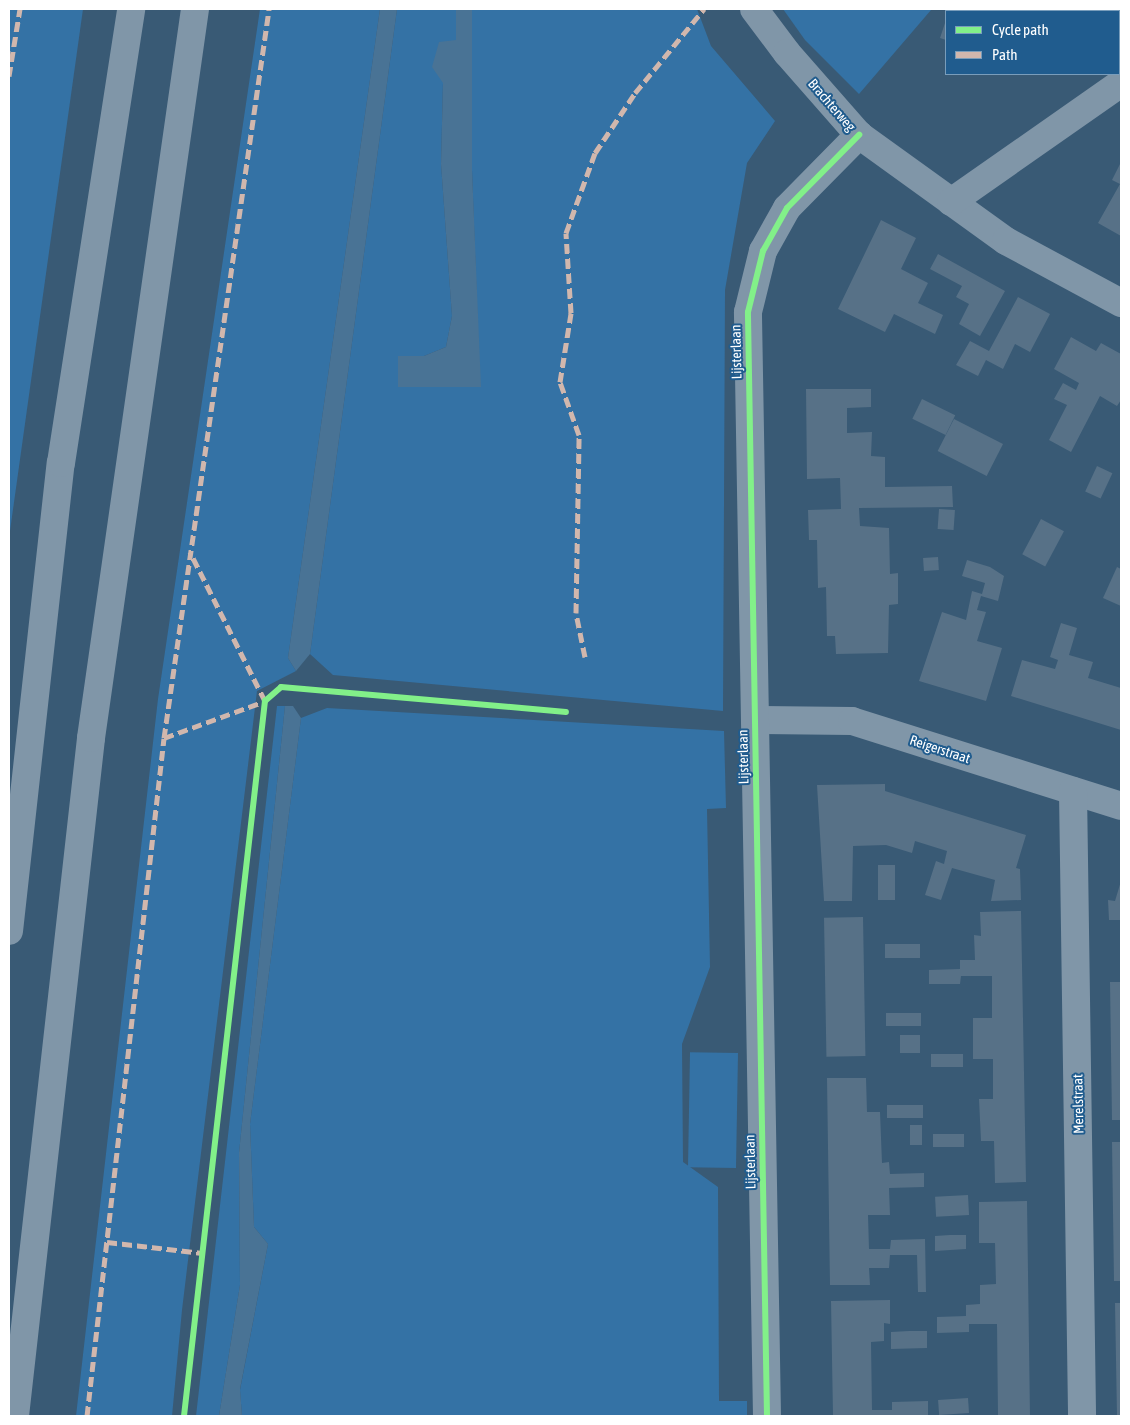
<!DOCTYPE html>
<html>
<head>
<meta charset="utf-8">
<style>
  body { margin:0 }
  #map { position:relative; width:1130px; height:1425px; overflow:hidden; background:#395a75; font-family:"Asap Condensed",sans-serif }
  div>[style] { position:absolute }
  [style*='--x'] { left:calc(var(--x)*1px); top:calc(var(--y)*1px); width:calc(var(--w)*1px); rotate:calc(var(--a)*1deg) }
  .green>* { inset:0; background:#3472a5; transform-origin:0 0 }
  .water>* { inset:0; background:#497395 }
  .building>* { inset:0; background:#577187; transform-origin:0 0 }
  .minor>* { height:28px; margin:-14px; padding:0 14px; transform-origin:14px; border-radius:14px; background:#8096a8 }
  .motorway>* { height:28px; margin:-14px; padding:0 14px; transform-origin:14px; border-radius:14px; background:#8096a8 }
  .quiet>* { height:5px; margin-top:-2.5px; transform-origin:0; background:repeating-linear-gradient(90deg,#d1b7ad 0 10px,transparent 0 15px) }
  .cycleway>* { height:6px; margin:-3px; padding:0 3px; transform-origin:3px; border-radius:3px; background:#82f089 }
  span { translate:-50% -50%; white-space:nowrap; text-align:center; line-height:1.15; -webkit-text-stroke:4px #205c8e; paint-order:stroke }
  .street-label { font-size:14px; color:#fff }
  .frame { position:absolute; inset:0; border:10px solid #fff; pointer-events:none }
  .legend { position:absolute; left:945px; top:10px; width:175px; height:65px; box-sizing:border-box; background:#205c8e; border:1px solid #799dbb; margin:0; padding:6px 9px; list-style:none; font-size:15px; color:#fff }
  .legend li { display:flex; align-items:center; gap:10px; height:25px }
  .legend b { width:25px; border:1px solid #799dbb }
</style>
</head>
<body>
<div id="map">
  <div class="green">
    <div style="clip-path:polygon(9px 9px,83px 9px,9px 538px)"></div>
    <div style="clip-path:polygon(260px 9px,380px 9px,288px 658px,296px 671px,257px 691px,182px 1310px,172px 1416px,76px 1416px,158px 699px)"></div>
    <div style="clip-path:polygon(397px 9px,456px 9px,456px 40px,443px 83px,441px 164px,452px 316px,446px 347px,424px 356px,398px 356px,480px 387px,472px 170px,472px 9px,697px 9px,711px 46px,775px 121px,747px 163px,725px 290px,723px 711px,333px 675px,310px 654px)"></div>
    <div style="clip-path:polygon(783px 9px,931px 9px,931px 10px,859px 94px,805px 40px)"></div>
    <div style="clip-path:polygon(277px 706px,285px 706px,239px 1153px,240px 1285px,219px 1416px,196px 1416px)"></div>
    <div style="clip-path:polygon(327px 708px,724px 731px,726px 808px,707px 809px,710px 967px,682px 1044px,683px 1162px,718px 1187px,719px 1401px,747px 1401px,747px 1416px,242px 1416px,240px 1390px,268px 1244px,254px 1227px,250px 1124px,301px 718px)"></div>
    <div style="left:738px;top:1053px;width:115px;height:48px;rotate:91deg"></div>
  </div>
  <div class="water">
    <div style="clip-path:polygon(380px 9px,397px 9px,310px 654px,296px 671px,288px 658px)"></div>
    <div style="clip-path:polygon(456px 9px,472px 9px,472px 170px,481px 387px,398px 387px,398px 356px,424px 356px,446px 347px,452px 316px,441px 164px,443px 83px,432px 67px,439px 42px,456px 40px)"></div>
    <div style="clip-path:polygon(285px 706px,293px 706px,301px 718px,250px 1124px,254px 1227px,268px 1244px,240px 1389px,242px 1416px,219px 1416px,240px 1285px,239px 1153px)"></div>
  </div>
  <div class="building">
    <div style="clip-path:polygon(950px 9px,1027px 9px,949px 11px)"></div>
    <div style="clip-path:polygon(946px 20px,946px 40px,940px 38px)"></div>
    <div style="clip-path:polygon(1121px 162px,1121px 236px,1098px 223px,1120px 184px,1112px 180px)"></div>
    <div style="clip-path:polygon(881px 220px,916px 238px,901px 269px,928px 283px,918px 303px,943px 315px,935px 334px,894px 314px,885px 332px,838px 309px)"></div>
    <div style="clip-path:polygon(938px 254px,1005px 291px,980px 336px,959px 324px,969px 304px,956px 297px,962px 286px,930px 269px)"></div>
    <div style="clip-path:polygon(1018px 297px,1050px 314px,1030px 352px,1015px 344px,1003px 369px,986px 360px,978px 376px,956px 365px,970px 341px,989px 351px)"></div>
    <div style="clip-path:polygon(1071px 337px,1096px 351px,1101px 343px,1121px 354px,1121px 400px,1117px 406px,1100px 396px,1071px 452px,1049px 440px,1067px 405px,1054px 399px,1063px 383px,1076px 390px,1079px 383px,1054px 369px)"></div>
    <div style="clip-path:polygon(806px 389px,871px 389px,871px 407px,847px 408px,847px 433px,872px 432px,871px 456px,885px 457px,885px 487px,952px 486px,953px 507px,859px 508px,860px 526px,889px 528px,890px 574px,898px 573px,898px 604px,889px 605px,888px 653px,836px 654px,835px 636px,827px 636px,826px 587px,818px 588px,817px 540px,809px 540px,808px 510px,841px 509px,840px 478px,807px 479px)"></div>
    <div style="left:922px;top:399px;width:37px;height:22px;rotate:26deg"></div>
    <div style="left:954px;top:419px;width:55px;height:36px;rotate:27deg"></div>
    <div style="left:1097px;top:466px;width:17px;height:28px;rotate:25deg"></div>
    <div style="left:939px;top:509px;width:16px;height:20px;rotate:4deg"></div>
    <div style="left:1041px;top:519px;width:26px;height:40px;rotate:28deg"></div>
    <div style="left:938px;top:557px;width:13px;height:15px;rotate:86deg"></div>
    <div style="clip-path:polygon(967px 560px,990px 567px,1004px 576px,998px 601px,981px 596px,977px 610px,986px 612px,977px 641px,1002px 648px,986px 701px,919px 681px,942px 612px,966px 620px,972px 591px,982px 594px,985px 583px,962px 576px)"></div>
    <div style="clip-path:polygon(1117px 567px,1121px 569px,1121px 606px,1103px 598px)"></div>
    <div style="clip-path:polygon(1061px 623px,1077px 628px,1069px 655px,1093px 662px,1088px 678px,1121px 688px,1121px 730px,1011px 696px,1022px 660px,1055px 669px,1058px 660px,1050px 657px)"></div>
    <div style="clip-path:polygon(885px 784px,885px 791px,1026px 835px,1016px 868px,1020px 869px,1021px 900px,991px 901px,995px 880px,952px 868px,941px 900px,925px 895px,936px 861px,944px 864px,947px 851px,915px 841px,912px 853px,886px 845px,853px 846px,852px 901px,824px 901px,817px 785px)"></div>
    <div style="left:878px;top:865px;width:17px;height:35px"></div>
    <div style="clip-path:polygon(1121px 881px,1121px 920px,1109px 920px,1108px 900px,1115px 901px)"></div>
    <div style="clip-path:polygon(1021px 911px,1026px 1182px,995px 1183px,994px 1141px,981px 1141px,979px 1099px,993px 1099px,993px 1059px,973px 1059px,973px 1018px,992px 1018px,992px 976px,961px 976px,960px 984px,929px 984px,929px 970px,960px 969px,960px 960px,975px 960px,974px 935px,981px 936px,980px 912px)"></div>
    <div style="left:863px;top:917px;width:139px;height:39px;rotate:89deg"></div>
    <div style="left:920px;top:944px;width:14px;height:35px;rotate:90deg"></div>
    <div style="clip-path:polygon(1110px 982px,1121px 982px,1121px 1120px,1112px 1120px)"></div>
    <div style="left:886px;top:1013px;width:35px;height:13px"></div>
    <div style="left:900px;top:1035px;width:20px;height:18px"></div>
    <div style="left:931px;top:1054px;width:32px;height:13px"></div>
    <div style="clip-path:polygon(827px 1078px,866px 1078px,867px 1112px,880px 1112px,882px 1163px,889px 1162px,890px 1174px,924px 1173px,924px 1187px,889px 1188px,890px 1215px,868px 1215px,869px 1249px,890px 1249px,891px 1240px,925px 1239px,926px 1292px,918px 1292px,917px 1255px,890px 1255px,889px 1268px,869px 1268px,870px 1285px,830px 1285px)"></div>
    <div style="left:923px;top:1105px;width:13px;height:36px;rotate:90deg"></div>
    <div style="left:910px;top:1125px;width:12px;height:20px"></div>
    <div style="left:933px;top:1134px;width:31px;height:13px"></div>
    <div style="clip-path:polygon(1112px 1142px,1121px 1142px,1121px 1281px,1114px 1281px)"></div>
    <div style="left:968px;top:1195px;width:20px;height:33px;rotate:87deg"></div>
    <div style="clip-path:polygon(1027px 1201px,1030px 1416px,998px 1416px,997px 1324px,969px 1324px,969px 1332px,937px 1333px,937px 1317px,966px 1316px,966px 1305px,980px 1304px,980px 1285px,996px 1284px,995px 1243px,979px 1243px,979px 1202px)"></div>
    <div style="clip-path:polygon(950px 1235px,966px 1235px,966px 1249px,935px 1251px,935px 1236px)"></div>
    <div style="clip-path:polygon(890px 1300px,890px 1324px,884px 1323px,884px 1341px,871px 1342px,872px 1410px,892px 1410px,892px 1402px,928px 1401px,928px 1416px,833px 1416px,831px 1301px)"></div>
    <div style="clip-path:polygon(1115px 1303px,1121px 1303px,1121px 1416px,1117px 1416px)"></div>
    <div style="clip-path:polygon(909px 1331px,927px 1331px,927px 1348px,891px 1349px,891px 1332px)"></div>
    <div style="left:968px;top:1398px;width:15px;height:30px;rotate:86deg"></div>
  </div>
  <div class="minor">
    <div style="--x:754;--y:9;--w:55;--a:53.1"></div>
    <div style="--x:787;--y:53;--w:109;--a:48.7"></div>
    <div style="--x:859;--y:135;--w:181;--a:35.8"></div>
    <div style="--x:1006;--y:241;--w:131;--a:28.3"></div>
    <div style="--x:951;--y:202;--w:208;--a:-35"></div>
    <div style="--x:755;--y:720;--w:97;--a:0.6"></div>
    <div style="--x:852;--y:721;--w:282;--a:17.5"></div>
    <div style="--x:1073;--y:791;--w:625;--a:89.17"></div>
    <div style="--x:767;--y:1416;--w:1104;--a:-90.99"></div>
    <div style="--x:748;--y:312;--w:63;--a:-76.2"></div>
    <div style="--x:763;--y:251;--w:49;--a:-60.8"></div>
    <div style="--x:787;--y:208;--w:103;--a:-45.4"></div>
  </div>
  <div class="motorway">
    <div style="--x:9;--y:931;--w:471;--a:-83.7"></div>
    <div style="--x:61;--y:463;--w:459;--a:-81.2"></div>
    <div style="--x:15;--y:1416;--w:682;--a:-83.6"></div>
    <div style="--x:91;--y:738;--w:736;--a:-81.88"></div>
  </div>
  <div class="quiet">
    <div style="--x:9;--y:76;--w:68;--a:-80.7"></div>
    <div style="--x:585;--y:657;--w:45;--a:-101.6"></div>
    <div style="--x:576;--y:613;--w:178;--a:-89"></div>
    <div style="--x:579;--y:435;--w:56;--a:-109.7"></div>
    <div style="--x:560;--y:382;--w:70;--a:-80.9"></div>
    <div style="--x:571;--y:313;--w:80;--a:-93.6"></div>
    <div style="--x:566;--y:233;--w:85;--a:-70.1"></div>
    <div style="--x:595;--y:153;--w:72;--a:-56.3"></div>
    <div style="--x:635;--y:93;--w:109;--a:-50.6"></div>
    <div style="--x:164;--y:738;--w:108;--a:-20.1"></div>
    <div style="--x:265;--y:701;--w:167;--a:-116.7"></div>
    <div style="--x:107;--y:1242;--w:96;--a:6.6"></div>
    <div style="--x:87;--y:1416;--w:682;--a:-83.52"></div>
    <div style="--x:164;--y:738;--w:737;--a:-81.8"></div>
  </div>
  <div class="cycleway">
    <div style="--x:184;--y:1416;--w:720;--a:-83.54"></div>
    <div style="--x:265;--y:701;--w:21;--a:-41"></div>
    <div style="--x:281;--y:687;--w:286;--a:5"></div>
    <div style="--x:767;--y:1416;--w:1104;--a:-90.99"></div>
    <div style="--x:748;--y:312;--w:63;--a:-76.2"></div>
    <div style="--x:763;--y:251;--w:49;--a:-60.8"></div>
    <div style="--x:787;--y:208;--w:103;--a:-45.4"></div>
  </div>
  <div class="street-label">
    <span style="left:832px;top:105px;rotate:49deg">Brachterweg</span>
    <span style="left:736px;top:352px;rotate:-91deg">Lijsterlaan</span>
    <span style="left:940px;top:749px;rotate:18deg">Reigerstraat</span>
    <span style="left:743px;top:757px;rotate:-91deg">Lijsterlaan</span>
    <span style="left:1078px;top:1104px;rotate:-91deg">Merelstraat</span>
    <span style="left:750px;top:1162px;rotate:-91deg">Lijsterlaan</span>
  </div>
  <div class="frame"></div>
  <ul class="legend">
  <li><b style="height:6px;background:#82f089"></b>Cycle path</li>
  <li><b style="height:6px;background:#d1b7ad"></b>Path</li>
  </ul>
</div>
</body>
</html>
